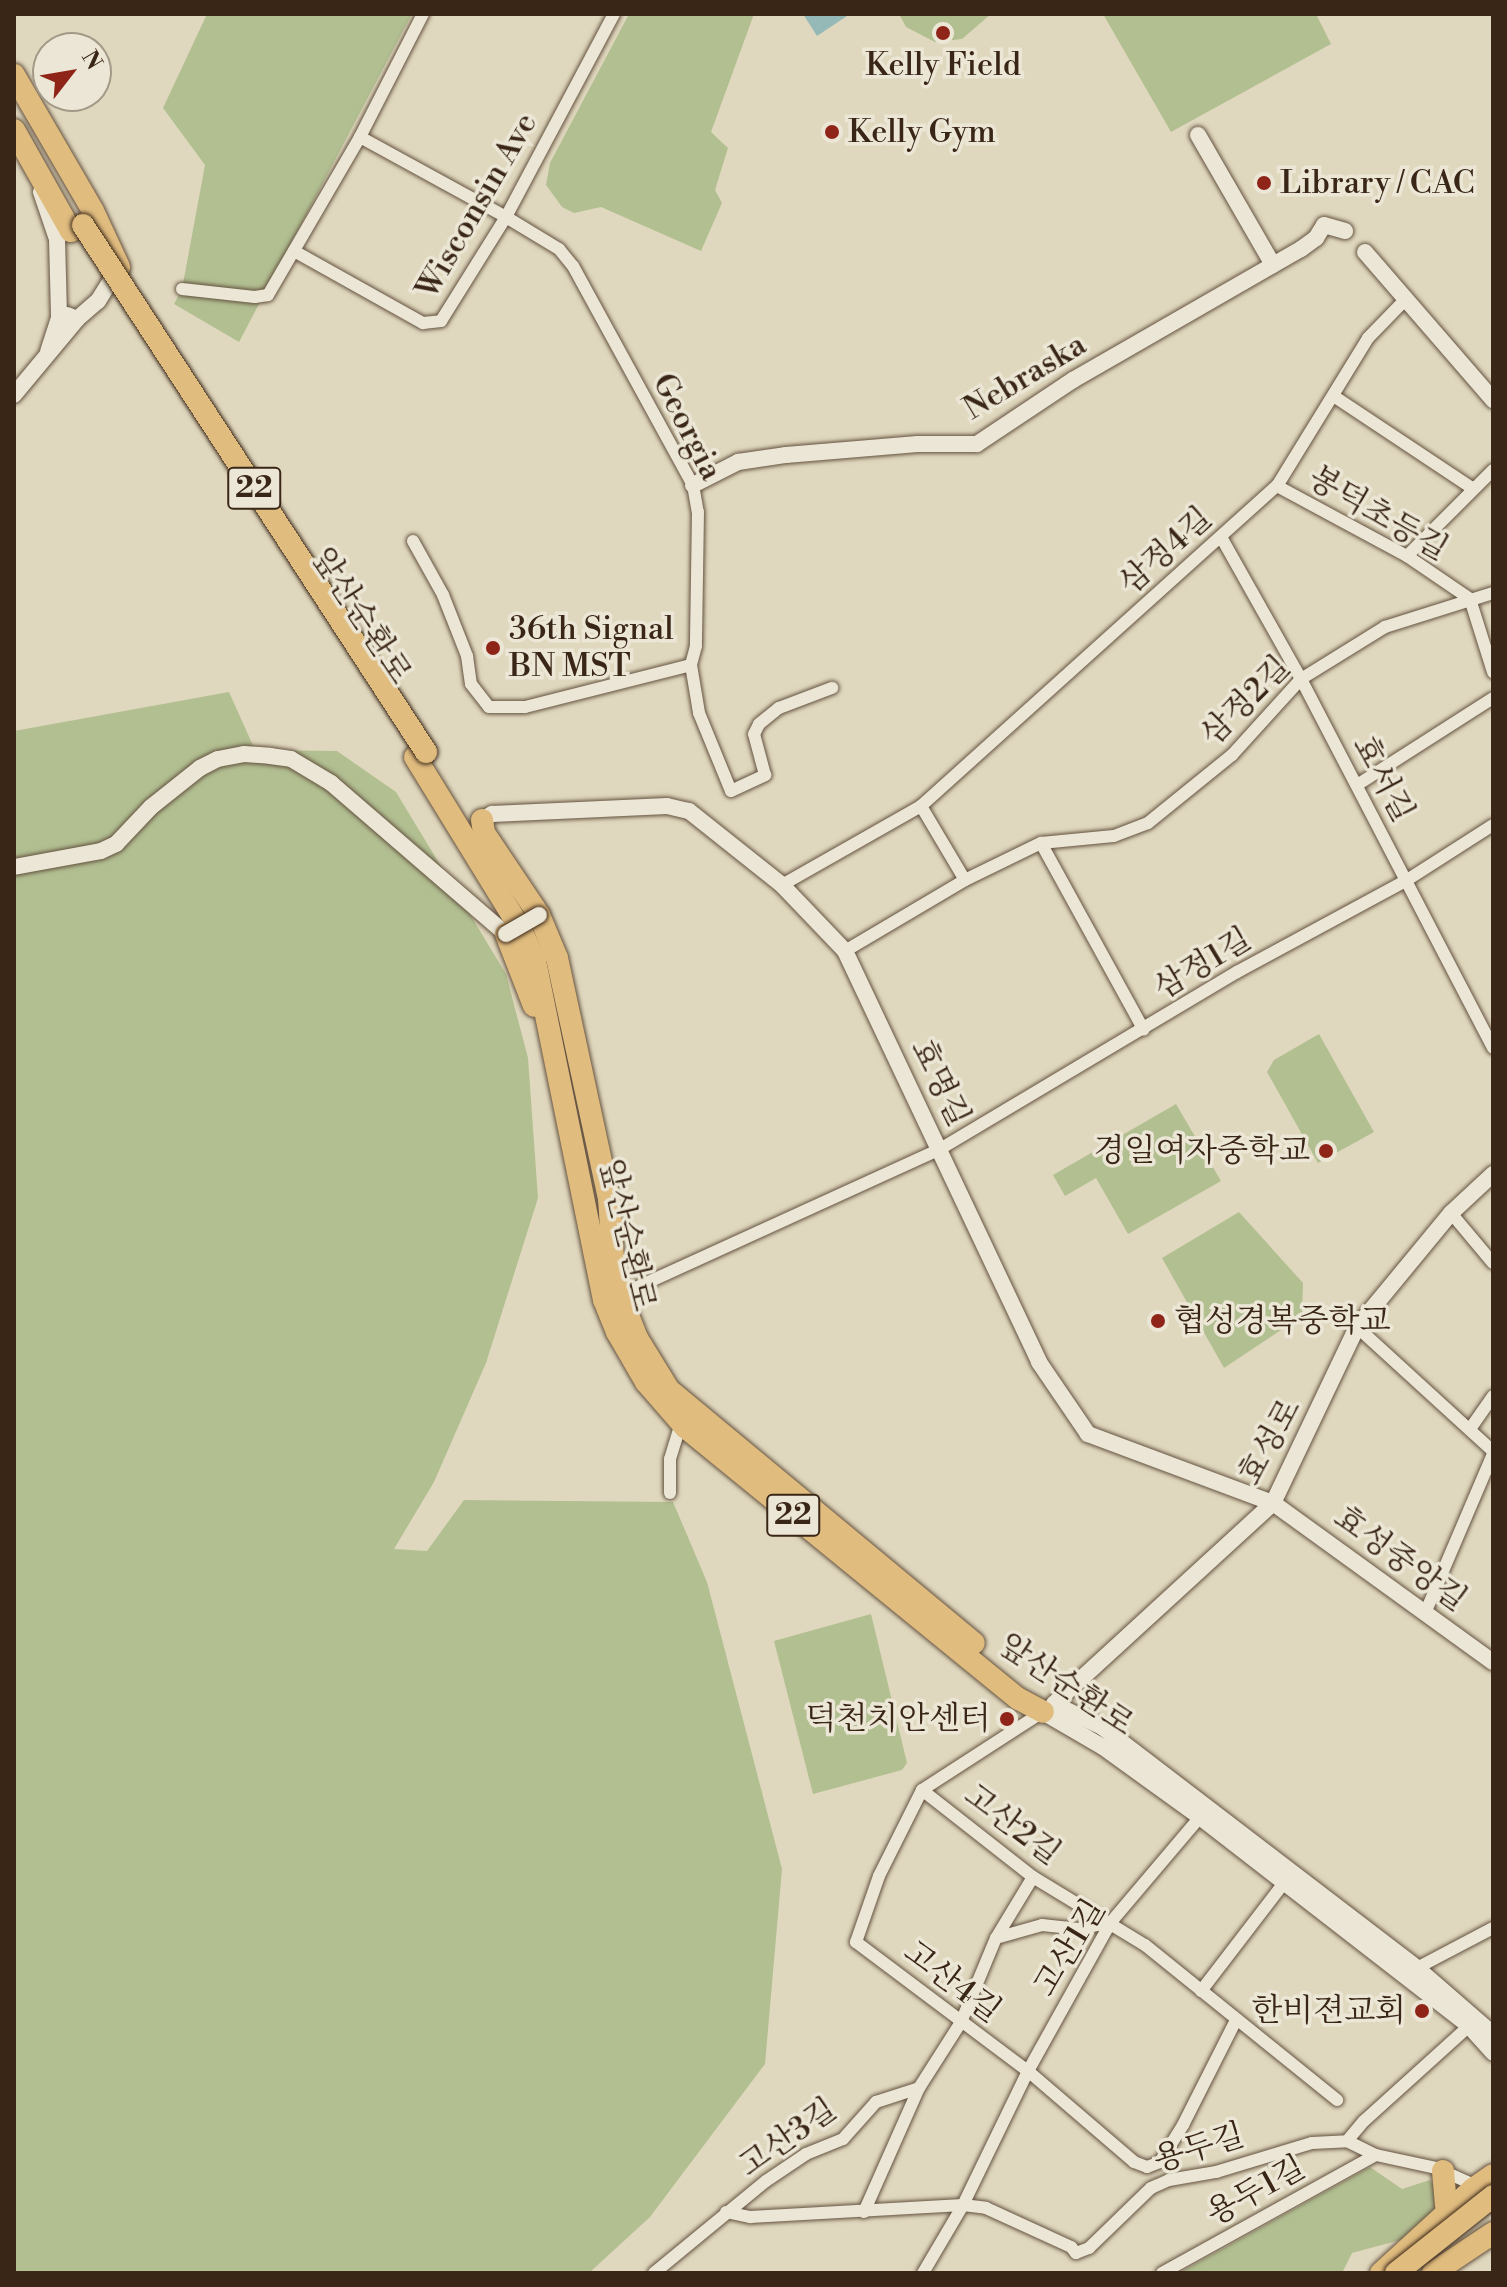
<!DOCTYPE html>
<html>
<head>
<meta charset="utf-8">
<style>
  body { margin:0 }
  #map { position:relative; width:1507px; height:2287px; overflow:hidden; background:#e0d8be; font-family:"Libre Bodoni","Noto Serif KR",serif }
  div>[style] { position:absolute }
  [style*='--x'] { left:calc(var(--x)*1px); top:calc(var(--y)*1px); width:calc(var(--w)*1px); rotate:calc(var(--a)*1deg) }
  .green>* { inset:0; background:#b2bf91 }
  .water>* { inset:0; background:#95b9b7 }
  .roads { filter:drop-shadow(0 0 2px #645240) drop-shadow(0 0 2px #645240) }
  .street>* { height:12px; margin:-6px; padding:0 6px; transform-origin:6px; border-radius:6px; background:#ebe6d5 }
  .secondary>* { height:16px; margin:-8px; padding:0 8px; transform-origin:8px; border-radius:8px; background:#ebe6d5 }
  .highway>* { height:22px; margin:-11px; padding:0 11px; transform-origin:11px; border-radius:11px; background:#e0bc7f }
  .bridges { filter:drop-shadow(0 0 2px #3a2616) drop-shadow(0 0 2px #3a2616) }
  .secondary-bridge>* { height:16px; margin:-8px; padding:0 8px; transform-origin:8px; border-radius:8px; background:#ebe6d5 }
  .highway-bridge>* { height:22px; margin:-11px; padding:0 11px; transform-origin:11px; border-radius:11px; background:#e0bc7f }
  .dots>* { width:22px; height:22px; translate:-50% -50%; box-sizing:border-box; border:4px solid #ebe6d5; border-radius:50% }
  span { translate:-50% -50%; white-space:nowrap; text-align:center; line-height:1.15; -webkit-text-stroke:7px #ebe6d5; paint-order:stroke }
  .shield-label span { padding:2px 6px; background:#ebe6d5; border:2px solid; border-radius:6px; -webkit-text-stroke-width:0 }
  .shield-label { font-size:30px; color:#3a2616; font-weight:700 }
  .poi-label { font-size:32px; color:#3a2616 }
  .left { translate:0 -50%; text-align:left }
  .right { translate:-100% -50%; text-align:right }
  .street-label { font-size:32px; color:#3a2616 }
  .frame { position:absolute; inset:0; border:16px solid #3a2616; pointer-events:none }
  .north { position:absolute; left:32px; top:32px; width:80px; height:80px; box-sizing:border-box; background:#ebe6d5; border:2px solid #a49989; border-radius:50%; rotate:59deg; font-size:22px; font-weight:700; line-height:32px; text-align:center; color:#3a2616 }
  .north::after { content:''; display:block; margin:auto; width:28px; height:36px; background:#8f2418; clip-path:polygon(50% 0,100% 100%,50% 72%,0 100%) }
</style>
</head>
<body>
<div id="map">
  <div class="green">
    <div style="clip-path:polygon(207px 14px,412px 14px,239px 342px,174px 304px,182px 289px,205px 165px,163px 108px)"></div>
    <div style="clip-path:polygon(629px 14px,754px 14px,711px 132px,728px 148px,715px 190px,722px 203px,701px 251px,601px 207px,574px 213px,562px 207px,546px 185px,550px 163px)"></div>
    <div style="clip-path:polygon(899px 14px,991px 14px,962px 39px,935px 42px,906px 27px)"></div>
    <div style="clip-path:polygon(1103px 14px,1316px 14px,1331px 44px,1171px 132px)"></div>
    <div style="clip-path:polygon(229px 692px,255px 750px,337px 751px,396px 792px,506px 974px,528px 1058px,538px 1198px,486px 1363px,434px 1482px,394px 1549px,427px 1551px,464px 1500px,673px 1502px,707px 1582px,782px 1869px,765px 2064px,650px 2217px,589px 2273px,14px 2273px,14px 731px)"></div>
    <div style="clip-path:polygon(1319px 1034px,1374px 1132px,1318px 1163px,1267px 1072px,1274px 1060px)"></div>
    <div style="clip-path:polygon(1176px 1104px,1221px 1181px,1128px 1234px,1096px 1178px,1065px 1196px,1053px 1175px)"></div>
    <div style="clip-path:polygon(1239px 1212px,1303px 1283px,1302px 1316px,1224px 1368px,1162px 1258px)"></div>
    <div style="clip-path:polygon(871px 1614px,907px 1763px,902px 1770px,813px 1794px,774px 1641px)"></div>
    <div style="clip-path:polygon(1370px 2167px,1402px 2189px,1430px 2180px,1441px 2200px,1432px 2218px,1404px 2239px,1352px 2253px,1342px 2273px,1179px 2273px)"></div>
  </div>
  <div class="water">
    <div style="clip-path:polygon(803px 14px,850px 14px,817px 36px)"></div>
  </div>
  <div class="roads">
    <div class="street">
      <div style="--x:360;--y:137;--w:166;--a:28.7"></div>
      <div style="--x:506;--y:217;--w:62;--a:31.1"></div>
      <div style="--x:559;--y:249;--w:22;--a:51"></div>
      <div style="--x:573;--y:266;--w:250;--a:61.3"></div>
      <div style="--x:693;--y:485;--w:27;--a:80"></div>
      <div style="--x:698;--y:512;--w:134;--a:90.9"></div>
      <div style="--x:696;--y:646;--w:20;--a:105"></div>
      <div style="--x:691;--y:665;--w:49;--a:80.5"></div>
      <div style="--x:699;--y:713;--w:84;--a:67.7"></div>
      <div style="--x:731;--y:791;--w:38;--a:-25"></div>
      <div style="--x:765;--y:775;--w:42;--a:-105"></div>
      <div style="--x:754;--y:734;--w:11;--a:-63"></div>
      <div style="--x:759;--y:724;--w:26;--a:-39"></div>
      <div style="--x:779;--y:708;--w:57;--a:-20.7"></div>
      <div style="--x:294;--y:251;--w:148;--a:29.2"></div>
      <div style="--x:423;--y:323;--w:18;--a:-6"></div>
      <div style="--x:441;--y:321;--w:123;--a:-58"></div>
      <div style="--x:506;--y:217;--w:230;--a:-62"></div>
      <div style="--x:182;--y:289;--w:73;--a:6.3"></div>
      <div style="--x:255;--y:297;--w:13;--a:-9"></div>
      <div style="--x:268;--y:295;--w:183;--a:-59.8"></div>
      <div style="--x:360;--y:137;--w:138;--a:-62.9"></div>
      <div style="--x:1335;--y:397;--w:164;--a:33.6"></div>
      <div style="--x:1277;--y:486;--w:148;--a:28.3"></div>
      <div style="--x:1407;--y:556;--w:76;--a:34.3"></div>
      <div style="--x:1470;--y:599;--w:77;--a:72.5"></div>
      <div style="--x:1221;--y:537;--w:163;--a:60.6"></div>
      <div style="--x:1301;--y:679;--w:416;--a:62.5"></div>
      <div style="--x:413;--y:541;--w:62;--a:60.9"></div>
      <div style="--x:443;--y:595;--w:66;--a:68.5"></div>
      <div style="--x:467;--y:656;--w:28;--a:82"></div>
      <div style="--x:471;--y:684;--w:29;--a:52"></div>
      <div style="--x:489;--y:707;--w:36;--a:0"></div>
      <div style="--x:525;--y:707;--w:171;--a:-14.2"></div>
      <div style="--x:1407;--y:556;--w:122;--a:-45"></div>
      <div style="--x:1357;--y:785;--w:161;--a:-32.6"></div>
      <div style="--x:921;--y:806;--w:86;--a:59.3"></div>
      <div style="--x:1041;--y:843;--w:213;--a:61.2"></div>
      <div style="--x:782;--y:885;--w:160;--a:-29.6"></div>
      <div style="--x:921;--y:806;--w:479;--a:-42"></div>
      <div style="--x:1277;--y:486;--w:174;--a:-58.4"></div>
      <div style="--x:1368;--y:338;--w:53;--a:-45.8"></div>
      <div style="--x:845;--y:951;--w:139;--a:-30.6"></div>
      <div style="--x:965;--y:880;--w:85;--a:-26"></div>
      <div style="--x:1041;--y:843;--w:73;--a:-5.5"></div>
      <div style="--x:1114;--y:836;--w:36;--a:-21"></div>
      <div style="--x:1148;--y:823;--w:108;--a:-39"></div>
      <div style="--x:1232;--y:755;--w:103;--a:-47.8"></div>
      <div style="--x:1301;--y:679;--w:99;--a:-31.8"></div>
      <div style="--x:1385;--y:627;--w:113;--a:-17.5"></div>
      <div style="--x:1451;--y:1213;--w:65;--a:50"></div>
      <div style="--x:620;--y:1295;--w:352;--a:-24.5"></div>
      <div style="--x:940;--y:1149;--w:346;--a:-30.8"></div>
      <div style="--x:1237;--y:972;--w:193;--a:-28.4"></div>
      <div style="--x:1407;--y:880;--w:102;--a:-32.6"></div>
      <div style="--x:1357;--y:1327;--w:184;--a:42.4"></div>
      <div style="--x:1470;--y:1429;--w:40;--a:-55.1"></div>
      <div style="--x:670;--y:1493;--w:34;--a:-90"></div>
      <div style="--x:670;--y:1459;--w:38;--a:-73"></div>
      <div style="--x:1426;--y:1611;--w:171;--a:-66.9"></div>
      <div style="--x:922;--y:1790;--w:96;--a:116.6"></div>
      <div style="--x:879;--y:1876;--w:70;--a:109.2"></div>
      <div style="--x:856;--y:1942;--w:215;--a:36.9"></div>
      <div style="--x:1028;--y:2071;--w:140;--a:40.6"></div>
      <div style="--x:1134;--y:2162;--w:14;--a:21"></div>
      <div style="--x:1147;--y:2167;--w:14;--a:-21"></div>
      <div style="--x:1160;--y:2162;--w:44;--a:-58.1"></div>
      <div style="--x:1183;--y:2125;--w:118;--a:-63.2"></div>
      <div style="--x:922;--y:1790;--w:141;--a:38.1"></div>
      <div style="--x:1033;--y:1877;--w:131;--a:31.3"></div>
      <div style="--x:1145;--y:1945;--w:247;--a:38.9"></div>
      <div style="--x:922;--y:1790;--w:145;--a:-32.9"></div>
      <div style="--x:996;--y:1938;--w:48;--a:-15.8"></div>
      <div style="--x:1042;--y:1925;--w:37;--a:6"></div>
      <div style="--x:1079;--y:1929;--w:33;--a:-12"></div>
      <div style="--x:1417;--y:1968;--w:86;--a:-27.8"></div>
      <div style="--x:1201;--y:1991;--w:135;--a:-52.5"></div>
      <div style="--x:1347;--y:2141;--w:26;--a:-50"></div>
      <div style="--x:1364;--y:2121;--w:142;--a:-42.1"></div>
      <div style="--x:726;--y:2212;--w:25;--a:12"></div>
      <div style="--x:750;--y:2217;--w:213;--a:-3.2"></div>
      <div style="--x:963;--y:2205;--w:23;--a:7"></div>
      <div style="--x:986;--y:2208;--w:94;--a:24.6"></div>
      <div style="--x:1071;--y:2247;--w:8;--a:50"></div>
      <div style="--x:1076;--y:2253;--w:14;--a:-21"></div>
      <div style="--x:1089;--y:2248;--w:86;--a:-44.1"></div>
      <div style="--x:1151;--y:2188;--w:20;--a:-24"></div>
      <div style="--x:1169;--y:2180;--w:48;--a:-9.7"></div>
      <div style="--x:1216;--y:2172;--w:100;--a:-16.8"></div>
      <div style="--x:1312;--y:2143;--w:35;--a:-3"></div>
      <div style="--x:1347;--y:2141;--w:32;--a:26"></div>
      <div style="--x:1376;--y:2155;--w:61;--a:12.2"></div>
      <div style="--x:1436;--y:2168;--w:36;--a:24"></div>
      <div style="--x:1469;--y:2183;--w:7;--a:56"></div>
      <div style="--x:864;--y:2212;--w:136;--a:-66.1"></div>
      <div style="--x:919;--y:2088;--w:78;--a:-57.5"></div>
      <div style="--x:961;--y:2022;--w:91;--a:-67.4"></div>
      <div style="--x:996;--y:1938;--w:71;--a:-58.8"></div>
      <div style="--x:654;--y:2273;--w:145;--a:-39.4"></div>
      <div style="--x:766;--y:2181;--w:48;--a:-34"></div>
      <div style="--x:806;--y:2154;--w:40;--a:-22"></div>
      <div style="--x:843;--y:2139;--w:50;--a:-48.3"></div>
      <div style="--x:876;--y:2102;--w:45;--a:-18"></div>
      <div style="--x:923;--y:2273;--w:79;--a:-59.5"></div>
      <div style="--x:963;--y:2205;--w:149;--a:-64.1"></div>
      <div style="--x:1028;--y:2071;--w:171;--a:-60.9"></div>
      <div style="--x:1111;--y:1922;--w:138;--a:-49.7"></div>
      <div style="--x:1162;--y:2273;--w:244;--a:-28.9"></div>
    </div>
    <div class="secondary">
      <div style="--x:1198;--y:135;--w:150;--a:60"></div>
      <div style="--x:41;--y:192;--w:50;--a:71.2"></div>
      <div style="--x:57;--y:239;--w:79;--a:88.5"></div>
      <div style="--x:59;--y:318;--w:35;--a:108"></div>
      <div style="--x:1365;--y:252;--w:196;--a:49.1"></div>
      <div style="--x:67;--y:315;--w:11;--a:22"></div>
      <div style="--x:77;--y:319;--w:28;--a:-41"></div>
      <div style="--x:98;--y:301;--w:40;--a:-58"></div>
      <div style="--x:14;--y:395;--w:99;--a:-50.3"></div>
      <div style="--x:693;--y:485;--w:51;--a:-27.1"></div>
      <div style="--x:738;--y:462;--w:49;--a:-8.3"></div>
      <div style="--x:786;--y:455;--w:132;--a:-4.8"></div>
      <div style="--x:918;--y:444;--w:59;--a:0"></div>
      <div style="--x:977;--y:444;--w:115;--a:-33.7"></div>
      <div style="--x:1073;--y:380;--w:263;--a:-29.9"></div>
      <div style="--x:1301;--y:249;--w:19;--a:-36"></div>
      <div style="--x:1316;--y:238;--w:15;--a:-58"></div>
      <div style="--x:1324;--y:225;--w:22;--a:16"></div>
      <div style="--x:482;--y:820;--w:12;--a:-31"></div>
      <div style="--x:492;--y:814;--w:175;--a:-2.6"></div>
      <div style="--x:667;--y:806;--w:23;--a:13"></div>
      <div style="--x:689;--y:811;--w:119;--a:38.5"></div>
      <div style="--x:782;--y:885;--w:91;--a:46.3"></div>
      <div style="--x:845;--y:951;--w:454;--a:64.7"></div>
      <div style="--x:1039;--y:1362;--w:87;--a:55.8"></div>
      <div style="--x:1088;--y:1434;--w:197;--a:20.5"></div>
      <div style="--x:1273;--y:1503;--w:271;--a:35.9"></div>
      <div style="--x:14;--y:867;--w:88;--a:-10.4"></div>
      <div style="--x:101;--y:851;--w:17;--a:-25"></div>
      <div style="--x:116;--y:844;--w:51;--a:-46.6"></div>
      <div style="--x:151;--y:807;--w:63;--a:-38.5"></div>
      <div style="--x:200;--y:768;--w:20;--a:-27"></div>
      <div style="--x:218;--y:759;--w:26;--a:-11"></div>
      <div style="--x:244;--y:754;--w:26;--a:4"></div>
      <div style="--x:270;--y:756;--w:21;--a:8"></div>
      <div style="--x:291;--y:759;--w:47;--a:31"></div>
      <div style="--x:331;--y:783;--w:231;--a:40.8"></div>
      <div style="--x:1493;--y:1174;--w:57;--a:137.1"></div>
      <div style="--x:1451;--y:1213;--w:148;--a:129.5"></div>
      <div style="--x:1357;--y:1327;--w:195;--a:115.5"></div>
      <div style="--x:1273;--y:1503;--w:297;--a:137.5"></div>
      <div style="--x:1054;--y:1704;--w:53;--a:25.6"></div>
      <div style="--x:1102;--y:1727;--w:397;--a:37.4"></div>
      <div style="--x:1417;--y:1968;--w:101;--a:41"></div>
      <div style="--x:1043;--y:1712;--w:69;--a:30.3"></div>
      <div style="--x:1103;--y:1747;--w:120;--a:35.8"></div>
      <div style="--x:1200;--y:1817;--w:341;--a:37.8"></div>
      <div style="--x:1469;--y:2026;--w:36;--a:48"></div>
    </div>
    <div class="highway">
      <div style="--x:14;--y:75;--w:157;--a:59.8"></div>
      <div style="--x:93;--y:211;--w:62;--a:65.1"></div>
      <div style="--x:14;--y:130;--w:116;--a:60.6"></div>
      <div style="--x:415;--y:757;--w:198;--a:58.4"></div>
      <div style="--x:519;--y:926;--w:38;--a:65"></div>
      <div style="--x:535;--y:961;--w:346;--a:78.5"></div>
      <div style="--x:604;--y:1300;--w:35;--a:68"></div>
      <div style="--x:617;--y:1332;--w:58;--a:59.9"></div>
      <div style="--x:646;--y:1382;--w:60;--a:49.1"></div>
      <div style="--x:685;--y:1427;--w:431;--a:39.2"></div>
      <div style="--x:1019;--y:1699;--w:27;--a:28"></div>
      <div style="--x:482;--y:820;--w:13;--a:81"></div>
      <div style="--x:484;--y:833;--w:99;--a:56.1"></div>
      <div style="--x:539;--y:915;--w:47;--a:67.3"></div>
      <div style="--x:557;--y:958;--w:246;--a:77.8"></div>
      <div style="--x:609;--y:1198;--w:61;--a:86.2"></div>
      <div style="--x:506;--y:934;--w:77;--a:68.7"></div>
      <div style="--x:608;--y:1246;--w:50;--a:76.2"></div>
      <div style="--x:620;--y:1295;--w:46;--a:68.4"></div>
      <div style="--x:637;--y:1338;--w:61;--a:58.4"></div>
      <div style="--x:669;--y:1390;--w:396;--a:39.7"></div>
      <div style="--x:1443;--y:2171;--w:34;--a:85"></div>
      <div style="--x:1381;--y:2273;--w:125;--a:-42.4"></div>
      <div style="--x:1473;--y:2189;--w:24;--a:-35"></div>
      <div style="--x:1433;--y:2273;--w:72;--a:-33.7"></div>
    </div>
  </div>
  <div class="bridges">
    <div class="secondary-bridge">
      <div style="--x:506;--y:934;--w:38;--a:-30"></div>
    </div>
    <div class="highway-bridge">
      <div style="--x:83;--y:225;--w:629;--a:56.94"></div>
      <div style="--x:1396;--y:2273;--w:124;--a:-38.4"></div>
    </div>
  </div>
  <div class="dots">
    <div style="left:943px;top:33px;background:#8f2418"></div>
    <div style="left:832px;top:132px;background:#8f2418"></div>
    <div style="left:1264px;top:183px;background:#8f2418"></div>
    <div style="left:493px;top:648px;background:#8f2418"></div>
    <div style="left:1326px;top:1151px;background:#8f2418"></div>
    <div style="left:1158px;top:1321px;background:#8f2418"></div>
    <div style="left:1007px;top:1719px;background:#8f2418"></div>
    <div style="left:1422px;top:2011px;background:#8f2418"></div>
  </div>
  <div class="shield-label">
    <span style="left:254px;top:488px">22</span>
    <span style="left:793px;top:1515px">22</span>
  </div>
  <div class="poi-label">
    <span style="left:943px;top:65px">Kelly Field</span>
    <span class="left" style="left:848px;top:132px">Kelly Gym</span>
    <span class="left" style="left:1280px;top:183px">Library / CAC</span>
    <span class="left" style="left:509px;top:648px">36th Signal<br>BN MST</span>
    <span class="right" style="left:1310px;top:1151px">경일여자중학교</span>
    <span class="left" style="left:1174px;top:1321px">협성경복중학교</span>
    <span class="right" style="left:991px;top:1719px">덕천치안센터</span>
    <span class="right" style="left:1406px;top:2011px">한비젼교회</span>
  </div>
  <div class="street-label">
    <span style="left:477px;top:206px;rotate:-60deg">Wisconsin Ave</span>
    <span style="left:1025px;top:377px;rotate:-31deg">Nebraska</span>
    <span style="left:687px;top:427px;rotate:63deg">Georgia</span>
    <span style="left:1378px;top:514px;rotate:30deg">봉덕초등길</span>
    <span style="left:1166px;top:551px;rotate:-42deg">삼정4길</span>
    <span style="left:361px;top:616px;rotate:57deg">앞산순환로</span>
    <span style="left:1246px;top:701px;rotate:-45deg">삼정2길</span>
    <span style="left:1383px;top:779px;rotate:62deg">효서길</span>
    <span style="left:1203px;top:964px;rotate:-31deg">삼정1길</span>
    <span style="left:940px;top:1083px;rotate:64deg">효명길</span>
    <span style="left:627px;top:1235px;rotate:77deg">앞산순환로</span>
    <span style="left:1270px;top:1442px;rotate:-61deg">효성로</span>
    <span style="left:1400px;top:1559px;rotate:36deg">효성중앙길</span>
    <span style="left:1066px;top:1685px;rotate:34deg">앞산순환로</span>
    <span style="left:1012px;top:1825px;rotate:37deg">고산2길</span>
    <span style="left:1070px;top:1948px;rotate:-59deg">고산1길</span>
    <span style="left:952px;top:1982px;rotate:37deg">고산4길</span>
    <span style="left:788px;top:2138px;rotate:-35deg">고산3길</span>
    <span style="left:1199px;top:2148px;rotate:-17deg">용두길</span>
    <span style="left:1256px;top:2191px;rotate:-29deg">용두1길</span>
  </div>
  <div class="frame"></div>
  <div class="north">N</div>
</div>
</body>
</html>
